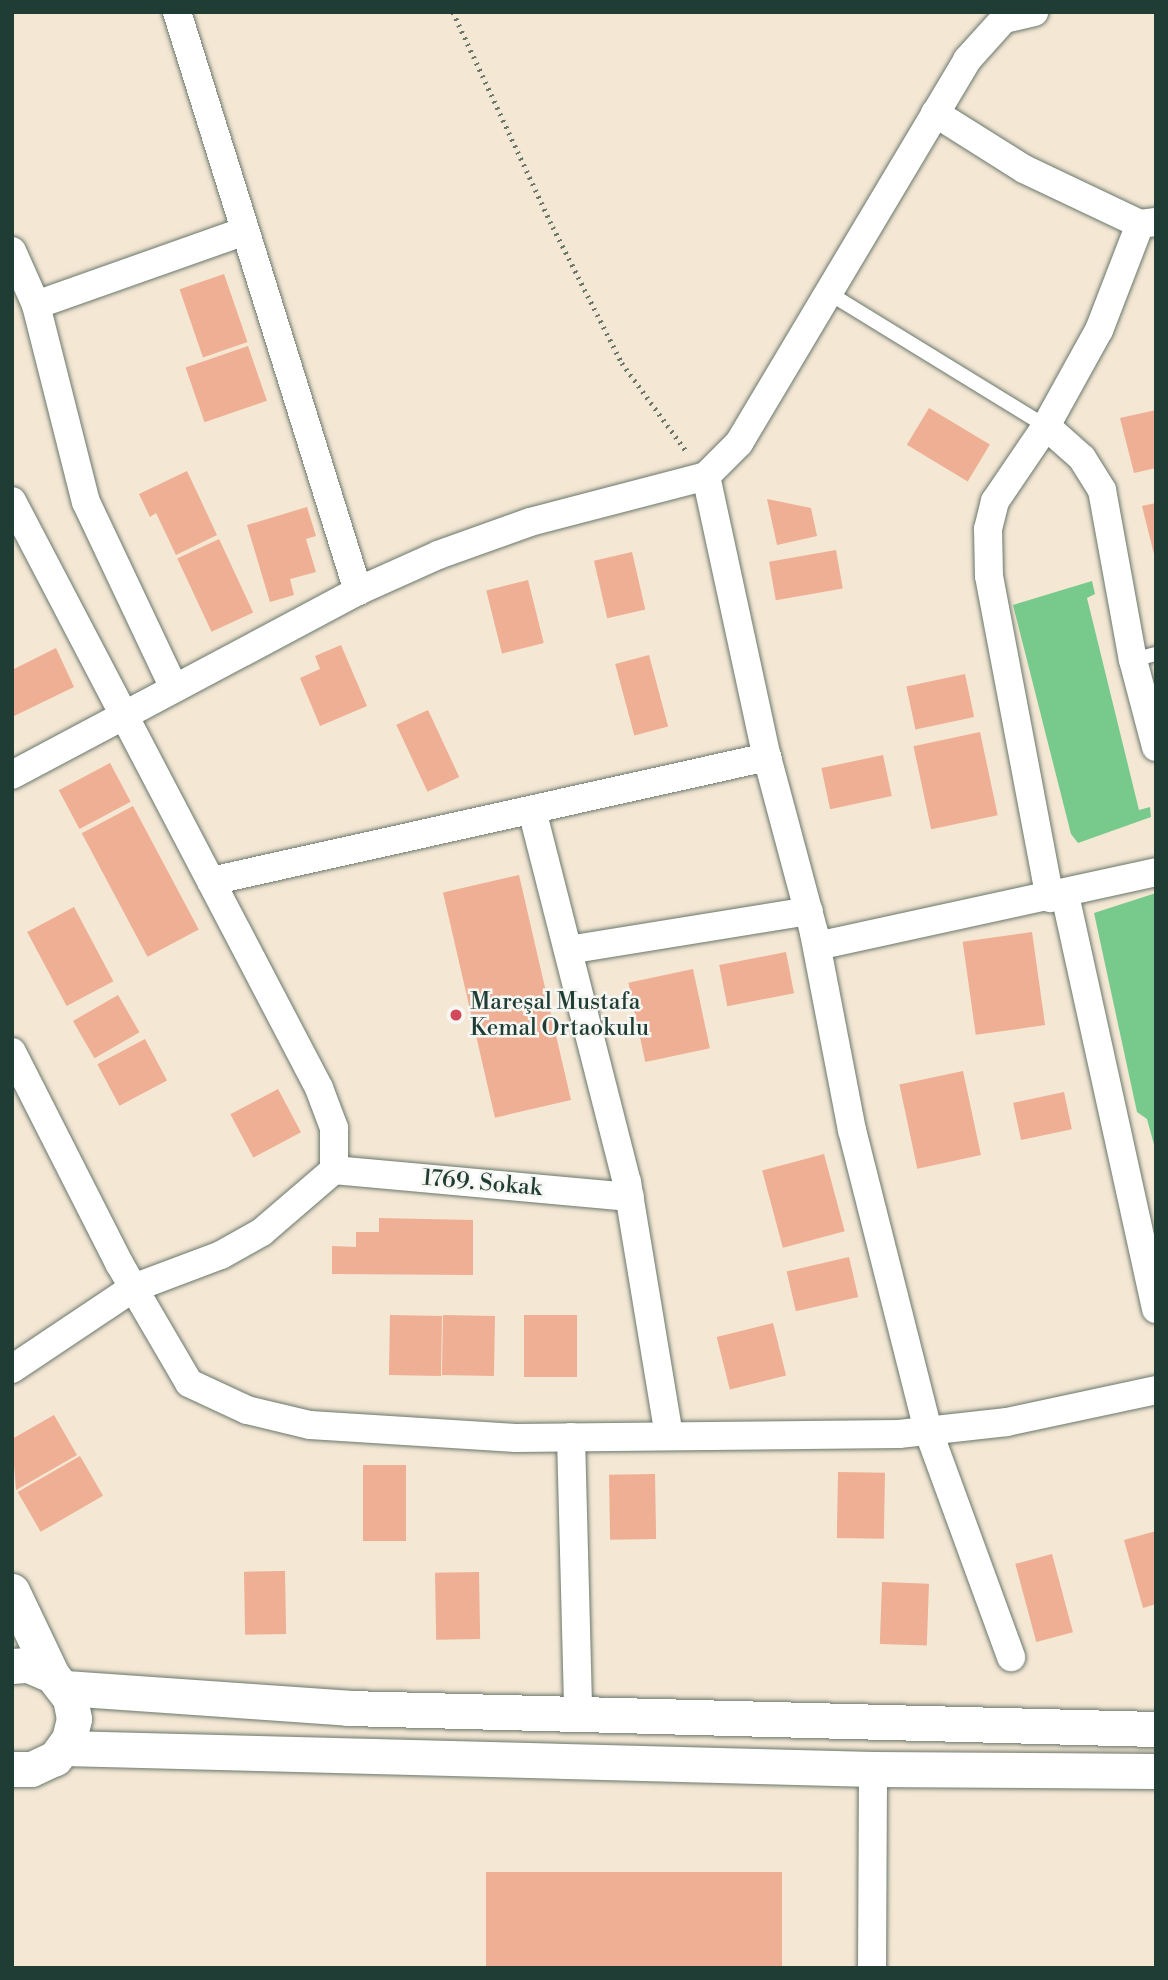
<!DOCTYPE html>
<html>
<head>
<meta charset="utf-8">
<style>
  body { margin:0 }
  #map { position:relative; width:1168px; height:1980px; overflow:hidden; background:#f4e7d4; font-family:"Libre Bodoni",serif }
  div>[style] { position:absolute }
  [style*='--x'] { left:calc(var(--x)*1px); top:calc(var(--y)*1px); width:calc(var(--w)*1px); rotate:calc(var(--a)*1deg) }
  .green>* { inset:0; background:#78ca8c }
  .building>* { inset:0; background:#eeaf94; transform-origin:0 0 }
  .path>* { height:4.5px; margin-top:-2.25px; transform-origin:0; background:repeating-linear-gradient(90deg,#6a786c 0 2px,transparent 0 7px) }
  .roads { filter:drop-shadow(0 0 2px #6a786c) drop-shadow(0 0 2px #6a786c) }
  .service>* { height:14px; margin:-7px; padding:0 7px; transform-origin:7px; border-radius:7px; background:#fff }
  .minor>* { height:28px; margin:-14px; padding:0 14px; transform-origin:14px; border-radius:14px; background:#fff }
  .tertiary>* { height:35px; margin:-17.5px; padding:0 17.5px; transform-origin:17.5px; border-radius:17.5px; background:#fff }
  .dots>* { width:19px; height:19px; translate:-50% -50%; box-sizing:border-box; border:4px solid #f6f6f2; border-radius:50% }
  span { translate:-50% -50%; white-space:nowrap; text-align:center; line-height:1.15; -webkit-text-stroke:5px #f6f6f2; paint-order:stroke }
  .poi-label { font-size:23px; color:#1f3d34 }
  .left { translate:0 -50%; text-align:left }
  .street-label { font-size:23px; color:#1f3d34 }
  .frame { position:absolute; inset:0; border:14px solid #1f3d34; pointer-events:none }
</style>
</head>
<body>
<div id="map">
  <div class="green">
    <div style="clip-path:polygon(1092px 581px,1095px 594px,1087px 598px,1139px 810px,1150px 807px,1151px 817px,1078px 843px,1071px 834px,1013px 605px)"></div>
    <div style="clip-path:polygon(1156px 893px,1156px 1152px,1147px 1119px,1137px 1112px,1094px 913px)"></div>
  </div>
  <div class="building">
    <div style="left:224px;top:274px;width:72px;height:47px;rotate:71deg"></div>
    <div style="left:248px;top:346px;width:58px;height:66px;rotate:71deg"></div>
    <div style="left:929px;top:408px;width:71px;height:43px;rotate:31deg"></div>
    <div style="clip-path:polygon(1156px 410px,1156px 468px,1134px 473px,1120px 418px)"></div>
    <div style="clip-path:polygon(187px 471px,217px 535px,176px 555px,156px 513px,150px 517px,139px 494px)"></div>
    <div style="clip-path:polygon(767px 499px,811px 508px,817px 536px,777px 545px)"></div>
    <div style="clip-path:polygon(1156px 503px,1156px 558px,1155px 558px,1142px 506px)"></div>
    <div style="clip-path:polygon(307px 507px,316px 536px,306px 539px,316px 572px,290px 579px,294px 595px,270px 602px,247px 525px)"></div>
    <div style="left:219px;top:539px;width:81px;height:46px;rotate:65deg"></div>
    <div style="left:836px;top:550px;width:39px;height:68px;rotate:80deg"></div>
    <div style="left:632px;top:552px;width:59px;height:39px;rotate:77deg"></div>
    <div style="left:528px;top:580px;width:65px;height:43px;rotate:76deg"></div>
    <div style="clip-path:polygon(341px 645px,367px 706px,320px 726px,300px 678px,320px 669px,315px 656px)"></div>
    <div style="clip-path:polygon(56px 648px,74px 687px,14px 716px,12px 670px)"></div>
    <div style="left:649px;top:655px;width:74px;height:35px;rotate:75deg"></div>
    <div style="left:965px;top:674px;width:44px;height:60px;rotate:78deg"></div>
    <div style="left:428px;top:710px;width:74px;height:35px;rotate:65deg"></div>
    <div style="left:980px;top:732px;width:85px;height:68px;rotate:78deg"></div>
    <div style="left:883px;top:755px;width:42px;height:63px;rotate:78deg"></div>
    <div style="left:110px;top:763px;width:44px;height:58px;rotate:62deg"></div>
    <div style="left:133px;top:806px;width:140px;height:58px;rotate:62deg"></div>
    <div style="left:519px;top:875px;width:231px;height:78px;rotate:77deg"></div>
    <div style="left:74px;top:907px;width:84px;height:53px;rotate:62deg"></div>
    <div style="left:1032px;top:932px;width:94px;height:70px;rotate:82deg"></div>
    <div style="left:786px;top:952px;width:42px;height:68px;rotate:79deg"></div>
    <div style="left:693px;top:969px;width:81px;height:66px;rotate:78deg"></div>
    <div style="left:118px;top:995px;width:43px;height:52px;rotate:60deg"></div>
    <div style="left:145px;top:1039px;width:47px;height:54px;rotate:62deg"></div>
    <div style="left:963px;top:1071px;width:86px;height:65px;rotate:78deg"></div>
    <div style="left:278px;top:1089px;width:49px;height:54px;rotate:62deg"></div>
    <div style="left:1064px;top:1092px;width:38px;height:52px;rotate:78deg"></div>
    <div style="left:824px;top:1154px;width:80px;height:64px;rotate:75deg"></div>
    <div style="clip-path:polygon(379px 1218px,473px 1220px,473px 1275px,332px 1274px,332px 1246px,356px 1247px,356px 1232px,379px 1232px)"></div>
    <div style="left:849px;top:1257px;width:41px;height:64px;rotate:77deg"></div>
    <div style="left:390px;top:1315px;width:52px;height:60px;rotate:1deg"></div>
    <div style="left:443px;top:1315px;width:52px;height:60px;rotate:1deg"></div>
    <div style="left:524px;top:1315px;width:53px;height:62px"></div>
    <div style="left:773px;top:1323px;width:54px;height:58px;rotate:76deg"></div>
    <div style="clip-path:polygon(54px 1415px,77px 1455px,16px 1490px,12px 1439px)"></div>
    <div style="left:80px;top:1456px;width:46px;height:72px;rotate:60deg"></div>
    <div style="left:406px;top:1465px;width:76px;height:43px;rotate:90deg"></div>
    <div style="left:838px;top:1472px;width:47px;height:66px;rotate:1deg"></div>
    <div style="left:655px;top:1474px;width:65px;height:46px;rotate:89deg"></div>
    <div style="clip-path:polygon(1156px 1531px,1156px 1604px,1143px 1608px,1124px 1540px)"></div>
    <div style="left:1052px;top:1554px;width:81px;height:38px;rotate:75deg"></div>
    <div style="left:285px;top:1571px;width:63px;height:41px;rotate:89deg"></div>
    <div style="left:479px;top:1572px;width:67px;height:44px;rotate:89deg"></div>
    <div style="left:882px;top:1582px;width:47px;height:62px;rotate:2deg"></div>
    <div style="left:486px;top:1872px;width:296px;height:96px"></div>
  </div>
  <div class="path">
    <div style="--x:453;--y:12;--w:237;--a:65.1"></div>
    <div style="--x:553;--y:227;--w:153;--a:63.1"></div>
    <div style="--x:622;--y:363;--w:110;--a:53.9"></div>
  </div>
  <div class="roads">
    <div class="service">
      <div style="--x:827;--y:292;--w:257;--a:31.5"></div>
      <div style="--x:1133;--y:660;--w:24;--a:-15"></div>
    </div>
    <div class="minor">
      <div style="--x:177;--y:12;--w:607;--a:72.64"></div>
      <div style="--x:935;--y:113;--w:105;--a:32.2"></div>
      <div style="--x:1024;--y:169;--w:128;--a:25.4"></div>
      <div style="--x:1156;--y:222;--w:16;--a:173"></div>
      <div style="--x:1140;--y:224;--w:114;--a:111.1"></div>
      <div style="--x:1099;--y:330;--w:110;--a:118.9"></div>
      <div style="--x:1046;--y:426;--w:48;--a:41.6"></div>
      <div style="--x:1082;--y:458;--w:38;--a:58"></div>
      <div style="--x:1102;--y:490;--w:173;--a:79.7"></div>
      <div style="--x:1133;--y:660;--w:90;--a:75.2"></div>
      <div style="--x:12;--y:251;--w:59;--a:66"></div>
      <div style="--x:36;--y:305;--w:203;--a:75.8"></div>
      <div style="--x:86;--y:502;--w:206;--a:64.7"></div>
      <div style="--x:36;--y:305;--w:219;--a:-19.5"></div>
      <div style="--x:1046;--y:426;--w:91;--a:124.2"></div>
      <div style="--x:995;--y:501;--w:29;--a:104"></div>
      <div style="--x:988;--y:529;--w:47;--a:88.8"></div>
      <div style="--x:989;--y:576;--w:328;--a:79.3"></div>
      <div style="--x:706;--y:476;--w:288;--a:77.8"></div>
      <div style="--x:767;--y:757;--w:182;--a:75"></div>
      <div style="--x:814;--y:933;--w:201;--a:79.1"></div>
      <div style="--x:852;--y:1130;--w:309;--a:75.8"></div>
      <div style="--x:928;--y:1430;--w:242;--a:69.9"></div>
      <div style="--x:12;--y:501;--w:662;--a:62.39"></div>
      <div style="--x:319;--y:1088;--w:43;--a:69.4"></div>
      <div style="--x:334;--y:1128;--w:42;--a:90"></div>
      <div style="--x:334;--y:1170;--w:95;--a:139.3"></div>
      <div style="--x:262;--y:1232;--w:47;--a:150.7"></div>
      <div style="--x:221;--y:1255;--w:94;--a:159.4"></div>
      <div style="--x:133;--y:1288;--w:146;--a:146.2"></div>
      <div style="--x:12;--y:775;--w:392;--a:-28"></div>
      <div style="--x:358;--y:591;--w:88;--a:-24.2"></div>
      <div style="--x:438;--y:555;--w:98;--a:-19.7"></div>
      <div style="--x:530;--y:522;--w:182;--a:-14.6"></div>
      <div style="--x:706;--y:476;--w:47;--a:-45"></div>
      <div style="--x:739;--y:443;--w:446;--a:-59.2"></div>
      <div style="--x:967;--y:60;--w:55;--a:-47.9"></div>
      <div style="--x:1004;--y:19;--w:31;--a:-13"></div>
      <div style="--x:532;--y:810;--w:384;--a:75.7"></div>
      <div style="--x:627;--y:1182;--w:256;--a:80.6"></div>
      <div style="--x:211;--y:881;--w:570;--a:-12.57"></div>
      <div style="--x:1065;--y:895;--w:424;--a:77.6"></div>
      <div style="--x:817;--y:946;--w:347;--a:-12.3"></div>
      <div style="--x:568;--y:950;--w:244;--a:-9.2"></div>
      <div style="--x:12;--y:1052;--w:237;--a:63.1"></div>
      <div style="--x:119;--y:1263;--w:139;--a:59.7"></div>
      <div style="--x:189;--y:1383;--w:64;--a:25"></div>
      <div style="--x:247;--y:1410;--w:65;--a:13.4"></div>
      <div style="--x:310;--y:1425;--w:206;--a:3.6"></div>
      <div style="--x:516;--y:1438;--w:383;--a:-0.6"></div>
      <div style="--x:899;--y:1434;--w:109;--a:-6.3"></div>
      <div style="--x:1007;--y:1422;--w:152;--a:-12.1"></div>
      <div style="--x:334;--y:1170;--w:297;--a:5.2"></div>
      <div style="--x:571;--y:1437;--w:275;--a:88.5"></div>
      <div style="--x:872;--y:1968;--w:199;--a:-89.7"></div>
    </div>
    <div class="tertiary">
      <div style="--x:12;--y:1591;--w:93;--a:64.5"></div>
      <div style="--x:12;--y:1666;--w:16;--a:-4"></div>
      <div style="--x:28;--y:1665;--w:26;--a:23"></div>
      <div style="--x:52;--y:1675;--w:29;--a:52"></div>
      <div style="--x:70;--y:1698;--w:21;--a:79"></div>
      <div style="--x:74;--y:1719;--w:21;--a:104"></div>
      <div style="--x:69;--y:1739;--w:24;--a:126"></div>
      <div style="--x:55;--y:1758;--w:26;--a:155"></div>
      <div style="--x:31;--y:1769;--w:19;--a:180"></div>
      <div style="--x:65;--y:1688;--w:284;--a:4"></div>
      <div style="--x:348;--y:1708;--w:808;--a:1.49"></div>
      <div style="--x:64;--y:1748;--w:809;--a:1.49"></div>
      <div style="--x:873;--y:1769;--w:283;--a:0.4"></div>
    </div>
  </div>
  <div class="dots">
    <div style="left:456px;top:1015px;background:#d1495b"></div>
  </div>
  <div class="poi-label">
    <span class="left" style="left:470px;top:1015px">Mareşal Mustafa<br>Kemal Ortaokulu</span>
  </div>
  <div class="street-label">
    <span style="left:482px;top:1183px;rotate:5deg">1769. Sokak</span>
  </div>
  <div class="frame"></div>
</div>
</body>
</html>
